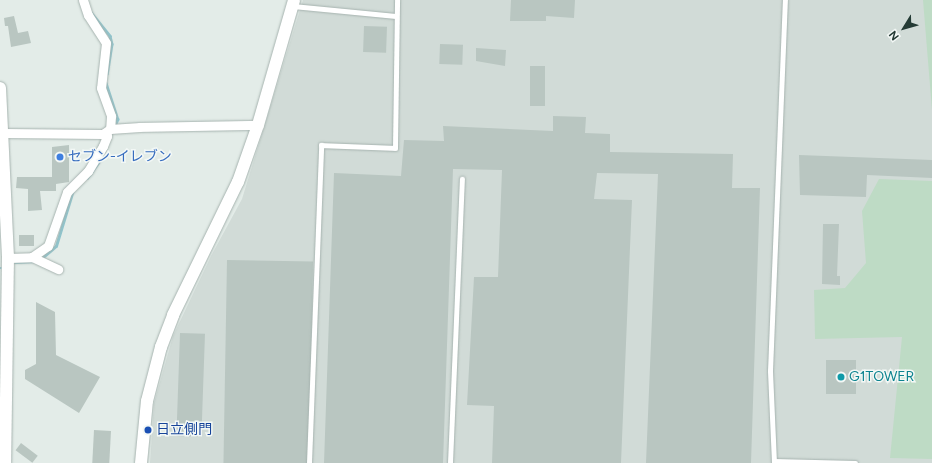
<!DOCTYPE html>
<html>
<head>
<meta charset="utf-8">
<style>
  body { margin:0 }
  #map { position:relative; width:932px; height:463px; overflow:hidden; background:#e3ece8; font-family:Figtree,"Noto Sans JP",sans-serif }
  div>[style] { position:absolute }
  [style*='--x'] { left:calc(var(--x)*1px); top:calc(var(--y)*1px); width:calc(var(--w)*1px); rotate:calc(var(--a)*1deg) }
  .built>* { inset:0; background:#d1dbd7 }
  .green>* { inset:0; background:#bedbc5 }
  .stream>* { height:2.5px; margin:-1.25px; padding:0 1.25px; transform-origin:1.25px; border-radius:1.25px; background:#90c4cc }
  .building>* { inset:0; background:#b9c6c1; transform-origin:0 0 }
  .roads { filter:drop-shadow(0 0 1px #a6b3af) drop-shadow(0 0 1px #a6b3af) }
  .service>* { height:4.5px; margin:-2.25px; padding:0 2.25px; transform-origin:2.25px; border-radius:2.25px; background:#fff }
  .minor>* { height:9px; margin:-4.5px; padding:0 4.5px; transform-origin:4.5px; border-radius:4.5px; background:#fff }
  .tertiary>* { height:12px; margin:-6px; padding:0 6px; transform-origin:6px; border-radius:6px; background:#fff }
  .dots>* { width:11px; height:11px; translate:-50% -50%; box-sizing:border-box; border:2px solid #f3f8f6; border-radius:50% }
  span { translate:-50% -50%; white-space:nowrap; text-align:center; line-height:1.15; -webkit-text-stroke:3px #f3f8f6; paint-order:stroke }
  .shop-label { font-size:14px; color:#366cbe }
  .left { translate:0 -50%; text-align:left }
  .culture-label { font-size:14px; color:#0d838f }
  .transit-label { font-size:14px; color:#164399 }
  .north { position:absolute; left:884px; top:8px; width:40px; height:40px; -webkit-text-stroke:3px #f3f8f6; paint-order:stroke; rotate:233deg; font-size:11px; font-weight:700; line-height:16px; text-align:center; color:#243b35 }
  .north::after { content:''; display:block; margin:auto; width:14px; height:18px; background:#243b35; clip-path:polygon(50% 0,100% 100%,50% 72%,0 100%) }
</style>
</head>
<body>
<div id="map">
  <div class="built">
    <div style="clip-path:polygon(303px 0,932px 0,932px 463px,150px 463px,154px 403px,173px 336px,211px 256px,242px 199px)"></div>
  </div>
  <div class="green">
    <div style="clip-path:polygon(923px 0,932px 0,932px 110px)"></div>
    <div style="clip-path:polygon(879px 179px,932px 181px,932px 459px,890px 458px,902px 337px,815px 339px,814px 290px,845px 288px,866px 263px,862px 211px)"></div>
  </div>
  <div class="stream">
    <div style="--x:90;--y:11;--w:32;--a:51"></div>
    <div style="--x:110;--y:36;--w:8;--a:76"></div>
    <div style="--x:112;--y:44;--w:30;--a:99"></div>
    <div style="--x:106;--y:83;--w:38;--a:72"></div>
    <div style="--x:118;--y:119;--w:8;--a:113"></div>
    <div style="--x:87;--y:178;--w:19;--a:-54"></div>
    <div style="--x:42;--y:258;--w:18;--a:-41"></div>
    <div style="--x:56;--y:246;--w:59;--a:-73.1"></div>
    <div style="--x:15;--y:262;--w:20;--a:-3"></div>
    <div style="--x:0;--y:268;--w:1;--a:0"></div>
  </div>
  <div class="building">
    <div style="clip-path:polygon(511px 0,575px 0,574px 18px,546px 16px,546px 21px,510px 21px)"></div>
    <div style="clip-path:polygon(14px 16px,18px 33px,28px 31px,31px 43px,11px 47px,8px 26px,5px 26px,4px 18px)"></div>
    <div style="left:364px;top:26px;width:23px;height:26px;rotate:2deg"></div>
    <div style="left:440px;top:44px;width:23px;height:20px;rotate:2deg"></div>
    <div style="clip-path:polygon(476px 48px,506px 50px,505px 66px,476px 61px)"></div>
    <div style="left:530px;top:66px;width:15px;height:40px"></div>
    <div style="clip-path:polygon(553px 116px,586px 117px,585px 133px,610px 134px,610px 152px,733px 154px,732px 188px,760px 188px,751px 463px,646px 463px,658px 174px,597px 173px,594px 199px,632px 200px,621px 463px,492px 463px,494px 406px,467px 405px,474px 277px,498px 277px,502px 170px,453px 169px,443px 463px,324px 463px,334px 173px,401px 176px,404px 140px,444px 141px,443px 126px,553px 131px)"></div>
    <div style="clip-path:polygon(69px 145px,69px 182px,56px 184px,56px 191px,40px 191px,42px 210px,28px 211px,28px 189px,16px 188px,17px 177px,52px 177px,52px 147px)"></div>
    <div style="clip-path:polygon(799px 155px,932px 160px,932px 178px,867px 175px,866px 197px,800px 195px)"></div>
    <div style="clip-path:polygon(823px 224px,839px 224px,837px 276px,840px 276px,840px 285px,822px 284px)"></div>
    <div style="left:19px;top:235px;width:15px;height:11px"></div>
    <div style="left:227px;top:260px;width:86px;height:203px;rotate:1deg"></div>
    <div style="clip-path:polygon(36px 302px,55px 312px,56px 355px,100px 377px,79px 413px,25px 379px,25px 370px,36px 364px)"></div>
    <div style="left:180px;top:333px;width:25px;height:103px;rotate:2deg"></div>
    <div style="left:826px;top:360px;width:30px;height:34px"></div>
    <div style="left:94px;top:430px;width:17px;height:33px;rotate:3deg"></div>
    <div style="left:21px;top:443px;width:21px;height:9px;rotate:37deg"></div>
  </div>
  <div class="roads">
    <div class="service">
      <div style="--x:293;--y:6;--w:103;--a:5.5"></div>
      <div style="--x:774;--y:461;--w:81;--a:1.4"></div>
      <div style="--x:309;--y:463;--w:318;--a:-87.8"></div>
      <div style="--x:321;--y:145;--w:74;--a:2.3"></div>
      <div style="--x:395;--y:148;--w:148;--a:-89.2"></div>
      <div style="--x:450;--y:463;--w:284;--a:-87.6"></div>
      <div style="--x:774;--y:463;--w:92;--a:-92.5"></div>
      <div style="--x:770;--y:371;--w:371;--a:-87.7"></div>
    </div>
    <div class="minor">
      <div style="--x:83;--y:0;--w:16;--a:72"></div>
      <div style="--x:88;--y:15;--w:33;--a:57"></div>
      <div style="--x:106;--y:43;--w:45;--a:96.3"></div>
      <div style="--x:101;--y:88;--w:30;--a:70"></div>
      <div style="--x:111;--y:116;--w:13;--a:94"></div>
      <div style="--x:4;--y:133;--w:99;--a:0.6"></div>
      <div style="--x:103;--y:134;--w:9;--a:-36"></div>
      <div style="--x:110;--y:129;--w:30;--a:-4"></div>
      <div style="--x:140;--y:127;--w:118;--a:-1"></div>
      <div style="--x:32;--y:257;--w:29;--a:25"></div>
      <div style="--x:8;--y:258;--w:24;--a:-2"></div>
      <div style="--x:32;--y:257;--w:19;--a:-35"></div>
      <div style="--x:48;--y:246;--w:57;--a:-70.6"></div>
      <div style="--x:67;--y:192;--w:30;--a:-45"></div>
      <div style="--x:88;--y:171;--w:29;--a:-59"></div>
      <div style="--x:103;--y:146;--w:11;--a:-68"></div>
      <div style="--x:107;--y:136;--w:4;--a:-135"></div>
    </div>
    <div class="tertiary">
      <div style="--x:0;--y:88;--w:168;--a:87.3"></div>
      <div style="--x:8;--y:256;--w:207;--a:90.8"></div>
      <div style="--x:141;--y:463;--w:62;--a:-84.5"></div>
      <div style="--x:147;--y:401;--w:56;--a:-75.5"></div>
      <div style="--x:161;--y:347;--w:34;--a:-69"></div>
      <div style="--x:173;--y:315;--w:148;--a:-64"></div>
      <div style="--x:238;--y:182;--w:60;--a:-70.7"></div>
      <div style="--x:258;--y:125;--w:130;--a:-73.9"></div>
    </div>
  </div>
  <div class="dots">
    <div style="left:60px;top:157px;background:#3f7fe0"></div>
    <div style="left:841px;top:377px;background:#0f9aa8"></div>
    <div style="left:148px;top:430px;background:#1a4fb4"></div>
  </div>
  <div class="shop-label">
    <span class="left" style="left:68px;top:157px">セブン-イレブン</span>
  </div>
  <div class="culture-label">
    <span class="left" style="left:849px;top:377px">G1TOWER</span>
  </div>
  <div class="transit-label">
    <span class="left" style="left:156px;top:430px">日立側門</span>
  </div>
  <div class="north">N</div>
</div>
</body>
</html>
